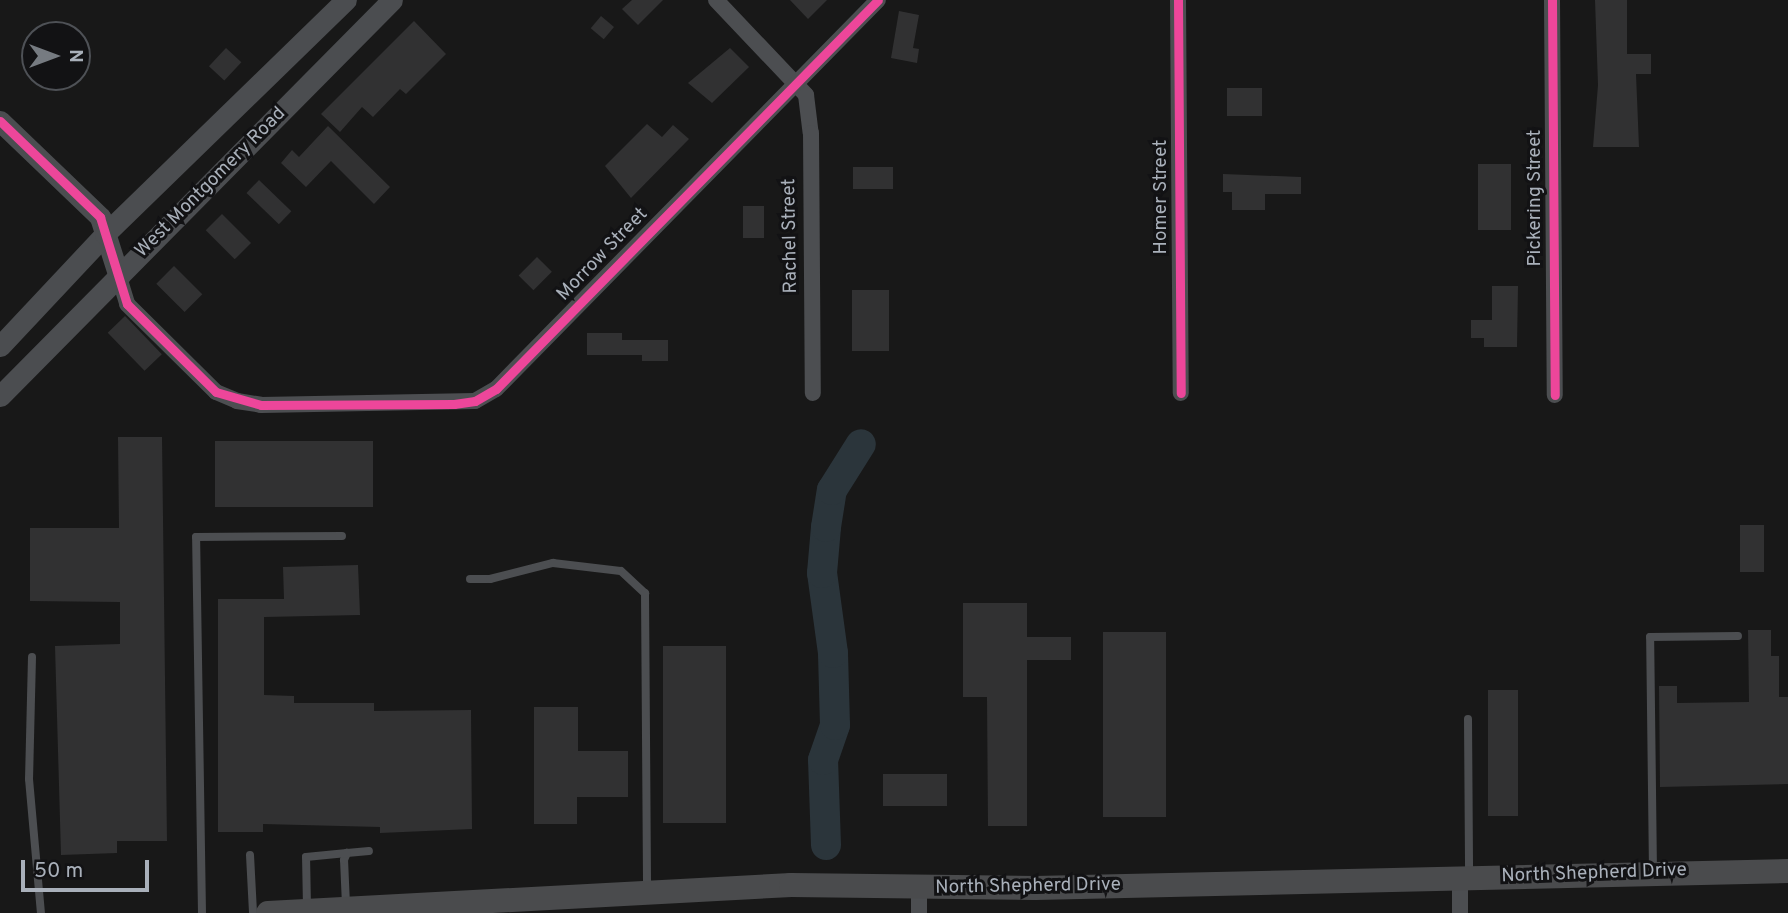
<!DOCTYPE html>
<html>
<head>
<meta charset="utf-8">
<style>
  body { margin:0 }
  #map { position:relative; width:1788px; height:913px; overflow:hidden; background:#181818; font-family:Overpass,sans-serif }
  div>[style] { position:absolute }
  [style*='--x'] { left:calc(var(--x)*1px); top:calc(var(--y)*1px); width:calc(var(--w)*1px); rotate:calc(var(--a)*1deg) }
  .river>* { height:30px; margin:-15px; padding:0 15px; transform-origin:15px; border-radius:15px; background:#2b353b }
  .building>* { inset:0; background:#313132; transform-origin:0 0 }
  .lane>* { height:8px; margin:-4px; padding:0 4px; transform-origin:4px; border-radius:4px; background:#4c4e51 }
  .street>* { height:16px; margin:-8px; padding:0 8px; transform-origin:8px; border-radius:8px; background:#4c4e51 }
  .secondary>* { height:21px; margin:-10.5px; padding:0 10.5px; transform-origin:10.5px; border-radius:10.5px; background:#4b4d50 }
  .primary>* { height:24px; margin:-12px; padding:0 12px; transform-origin:12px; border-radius:12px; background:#4a4b4d }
  .cycleway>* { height:9px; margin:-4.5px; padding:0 4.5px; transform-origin:4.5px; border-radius:4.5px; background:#ed469a }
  span { translate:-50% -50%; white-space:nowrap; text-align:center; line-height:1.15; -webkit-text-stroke:6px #121214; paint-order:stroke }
  .street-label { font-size:19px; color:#a9b0ba }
  .north { position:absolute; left:21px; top:21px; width:70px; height:70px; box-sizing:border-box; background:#121214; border:2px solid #4e5156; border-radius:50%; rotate:90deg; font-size:19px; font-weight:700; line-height:28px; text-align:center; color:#a9b0ba }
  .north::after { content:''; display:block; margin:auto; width:24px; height:32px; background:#767b81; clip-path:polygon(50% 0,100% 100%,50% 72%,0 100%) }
  .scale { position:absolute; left:21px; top:860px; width:128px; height:32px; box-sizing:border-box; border:4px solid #a9b0ba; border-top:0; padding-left:9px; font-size:21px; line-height:24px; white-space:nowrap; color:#a9b0ba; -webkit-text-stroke:5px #121214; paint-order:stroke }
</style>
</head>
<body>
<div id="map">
  <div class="river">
    <div style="--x:826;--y:845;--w:85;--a:-92"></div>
    <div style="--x:823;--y:760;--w:37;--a:-71"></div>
    <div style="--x:835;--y:725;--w:72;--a:-91.6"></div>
    <div style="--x:833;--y:653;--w:81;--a:-97.8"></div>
    <div style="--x:822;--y:573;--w:46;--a:-85"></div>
    <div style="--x:826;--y:527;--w:37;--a:-81"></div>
    <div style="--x:832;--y:490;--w:54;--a:-57.8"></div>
  </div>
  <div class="building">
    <div style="clip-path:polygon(632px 0,663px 0,638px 25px,622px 9px)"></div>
    <div style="clip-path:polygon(790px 0,827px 0,808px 19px)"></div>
    <div style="clip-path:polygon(1595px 0,1627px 0,1627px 54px,1651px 54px,1651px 74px,1636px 74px,1639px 147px,1593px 147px,1598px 85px)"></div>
    <div style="clip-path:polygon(899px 11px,919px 15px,913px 48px,919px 49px,917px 63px,891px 58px)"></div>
    <div style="left:601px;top:16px;width:17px;height:16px;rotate:40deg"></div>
    <div style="clip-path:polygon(414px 21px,446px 54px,406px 94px,400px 89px,373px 117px,362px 107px,340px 132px,321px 114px)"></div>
    <div style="left:226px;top:48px;width:21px;height:25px;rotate:43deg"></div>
    <div style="clip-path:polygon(730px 48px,749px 67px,712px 103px,688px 83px)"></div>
    <div style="left:1227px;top:88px;width:35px;height:28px"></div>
    <div style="clip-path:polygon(647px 124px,662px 137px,673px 125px,689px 139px,631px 198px,605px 166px)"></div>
    <div style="clip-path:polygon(328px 126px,390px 187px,374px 204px,331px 161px,306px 187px,281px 163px,292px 150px,299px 157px)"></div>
    <div style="left:1478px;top:164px;width:33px;height:66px"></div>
    <div style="left:853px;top:167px;width:40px;height:22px"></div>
    <div style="clip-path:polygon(1223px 174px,1301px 177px,1301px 194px,1265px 194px,1265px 210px,1232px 210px,1232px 192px,1223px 192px)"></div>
    <div style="left:259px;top:180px;width:45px;height:18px;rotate:44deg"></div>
    <div style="left:743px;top:206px;width:21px;height:32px"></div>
    <div style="left:222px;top:214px;width:41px;height:23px;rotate:45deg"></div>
    <div style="left:537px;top:257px;width:21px;height:26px;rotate:45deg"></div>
    <div style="left:174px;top:266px;width:40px;height:25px;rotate:45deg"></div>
    <div style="clip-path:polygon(1492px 286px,1518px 286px,1517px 347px,1484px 347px,1484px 338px,1471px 338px,1471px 320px,1492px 320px)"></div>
    <div style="left:852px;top:290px;width:37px;height:61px"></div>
    <div style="left:125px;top:316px;width:53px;height:24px;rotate:46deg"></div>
    <div style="clip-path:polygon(587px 333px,622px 333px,622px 340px,668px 340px,668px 361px,642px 361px,642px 355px,587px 355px)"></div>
    <div style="clip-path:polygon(118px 437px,162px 437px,167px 841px,117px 841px,117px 853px,61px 855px,55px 646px,120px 644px,120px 602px,30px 601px,30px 528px,119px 528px)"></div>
    <div style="left:373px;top:441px;width:66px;height:158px;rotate:90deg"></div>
    <div style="left:1740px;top:525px;width:24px;height:47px"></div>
    <div style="clip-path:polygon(358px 565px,360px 615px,264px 617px,264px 695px,294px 696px,294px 703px,374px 703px,374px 711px,471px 710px,472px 829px,380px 833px,380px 827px,263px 824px,263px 832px,218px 832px,218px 599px,284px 599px,283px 567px)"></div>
    <div style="clip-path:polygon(963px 603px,1027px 603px,1027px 637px,1071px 637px,1071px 660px,1027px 660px,1027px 826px,988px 826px,987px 697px,963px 697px)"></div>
    <div style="clip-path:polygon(1748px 630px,1771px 630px,1771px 656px,1779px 656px,1779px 697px,1788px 697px,1788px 784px,1660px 787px,1659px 686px,1677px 686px,1677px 703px,1749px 702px)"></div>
    <div style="left:1103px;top:632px;width:63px;height:185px"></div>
    <div style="left:663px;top:646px;width:63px;height:177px"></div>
    <div style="left:1488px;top:690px;width:30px;height:126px"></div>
    <div style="clip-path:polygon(534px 707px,578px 707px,578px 751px,628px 751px,628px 797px,577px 797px,577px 824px,534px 824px)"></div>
    <div style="left:883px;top:774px;width:64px;height:32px"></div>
  </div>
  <div class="lane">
    <div style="--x:470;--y:579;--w:20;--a:0"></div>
    <div style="--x:490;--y:579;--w:65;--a:-14.3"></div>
    <div style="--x:553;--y:563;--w:68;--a:6.7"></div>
    <div style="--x:621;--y:571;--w:33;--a:43"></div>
    <div style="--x:645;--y:593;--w:296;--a:89.6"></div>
    <div style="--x:32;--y:657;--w:122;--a:91.4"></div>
    <div style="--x:29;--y:779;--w:135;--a:84.9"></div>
    <div style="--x:1468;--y:719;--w:157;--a:89.6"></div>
    <div style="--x:250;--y:855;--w:58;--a:87"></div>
    <div style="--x:1653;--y:872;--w:235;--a:-90.7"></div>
    <div style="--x:1650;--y:637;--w:88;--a:-0.7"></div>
    <div style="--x:346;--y:905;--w:45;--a:-92.5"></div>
    <div style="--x:344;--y:860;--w:8;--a:-67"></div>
    <div style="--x:347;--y:853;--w:22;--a:-5"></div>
    <div style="--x:307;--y:907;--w:50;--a:-91.1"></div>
    <div style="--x:306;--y:857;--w:41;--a:-5.6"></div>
    <div style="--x:202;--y:913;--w:376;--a:-90.9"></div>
    <div style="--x:196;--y:537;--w:146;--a:-0.4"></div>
  </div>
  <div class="street">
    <div style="--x:716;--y:0;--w:131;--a:46.5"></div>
    <div style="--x:806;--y:95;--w:38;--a:83"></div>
    <div style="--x:811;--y:133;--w:260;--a:89.6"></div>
    <div style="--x:1178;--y:0;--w:393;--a:89.6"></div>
    <div style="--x:1552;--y:0;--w:395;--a:89.6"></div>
    <div style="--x:119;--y:277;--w:28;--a:73"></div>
    <div style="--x:127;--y:304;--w:125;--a:44.7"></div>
    <div style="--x:216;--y:392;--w:23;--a:23"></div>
    <div style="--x:237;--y:401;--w:24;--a:9"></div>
    <div style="--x:261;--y:405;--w:214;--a:-1.1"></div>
    <div style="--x:475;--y:401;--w:24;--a:-30"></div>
    <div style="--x:496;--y:389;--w:545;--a:-45.52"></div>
    <div style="--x:1460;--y:879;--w:34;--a:90"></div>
    <div style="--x:919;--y:888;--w:25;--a:90"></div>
  </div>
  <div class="secondary">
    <div style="--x:0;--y:121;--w:139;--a:43.8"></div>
    <div style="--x:100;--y:217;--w:63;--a:72.4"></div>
    <div style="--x:0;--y:346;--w:154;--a:-46.8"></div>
    <div style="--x:105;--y:234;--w:336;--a:-44.2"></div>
    <div style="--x:0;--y:396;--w:557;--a:-45.29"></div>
  </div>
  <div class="primary">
    <div style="--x:268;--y:913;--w:524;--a:-3.06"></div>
    <div style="--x:791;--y:885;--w:244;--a:0.7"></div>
    <div style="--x:1035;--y:888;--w:753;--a:-1.29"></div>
  </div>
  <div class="cycleway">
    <div style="--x:1178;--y:0;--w:393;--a:89.6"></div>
    <div style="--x:1552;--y:0;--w:395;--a:89.6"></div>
    <div style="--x:0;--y:121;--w:139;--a:43.8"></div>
    <div style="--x:100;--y:217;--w:91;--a:72.8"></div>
    <div style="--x:127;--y:304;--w:125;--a:44.7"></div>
    <div style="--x:216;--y:392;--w:47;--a:16.1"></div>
    <div style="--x:261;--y:405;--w:193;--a:-0.3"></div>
    <div style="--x:454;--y:404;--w:21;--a:-8"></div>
    <div style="--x:475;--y:401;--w:24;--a:-30"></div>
    <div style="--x:496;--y:389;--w:545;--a:-45.52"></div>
  </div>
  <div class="street-label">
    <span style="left:211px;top:183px;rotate:-45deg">West Montgomery Road</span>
    <span style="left:1162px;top:197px;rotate:-90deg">Homer Street</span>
    <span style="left:1536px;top:198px;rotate:-90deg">Pickering Street</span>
    <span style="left:791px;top:236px;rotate:-91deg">Rachel Street</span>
    <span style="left:603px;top:255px;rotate:-46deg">Morrow Street</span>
    <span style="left:1594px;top:874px;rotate:-2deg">North Shepherd Drive</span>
    <span style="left:1028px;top:887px;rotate:-1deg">North Shepherd Drive</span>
  </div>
  <div class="north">N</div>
  <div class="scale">50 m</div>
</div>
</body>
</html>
